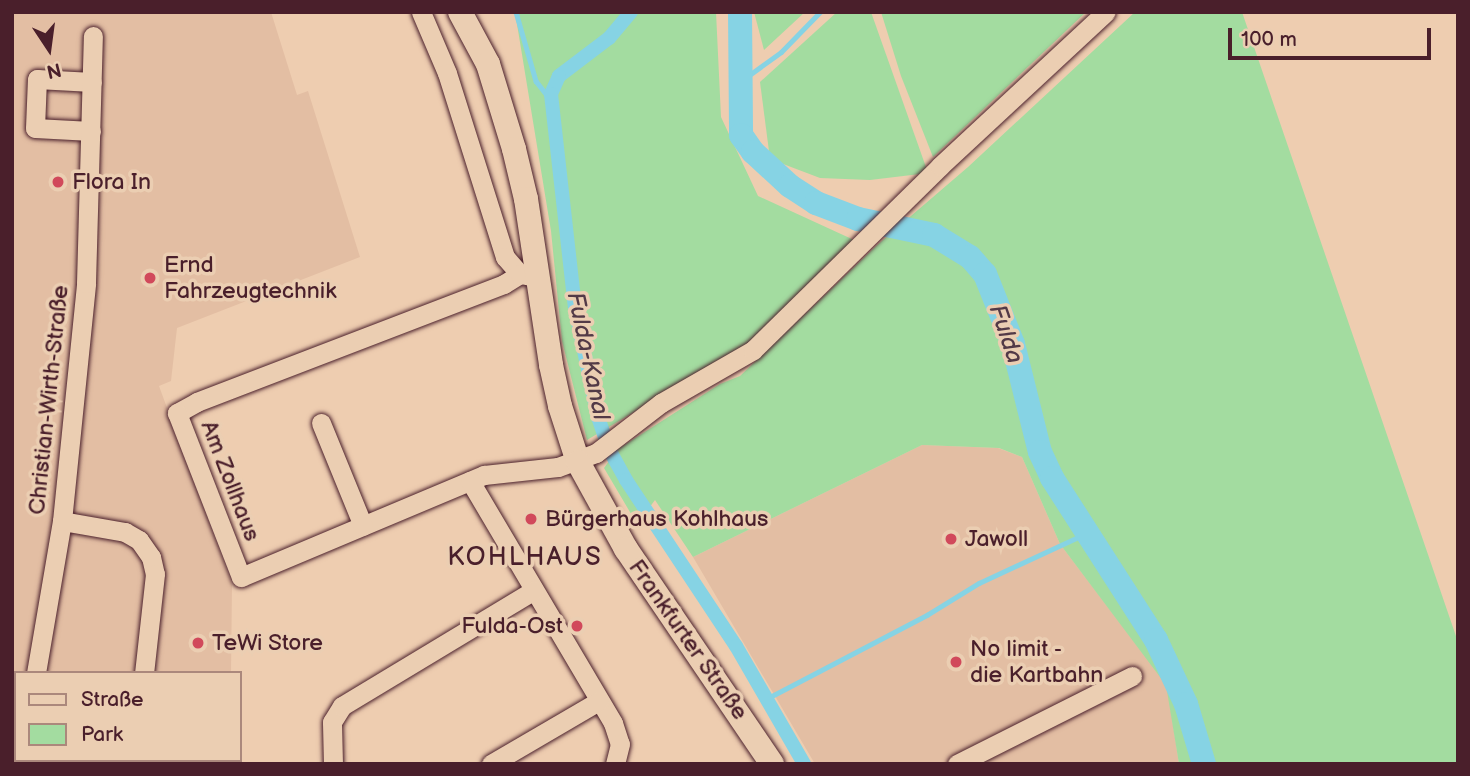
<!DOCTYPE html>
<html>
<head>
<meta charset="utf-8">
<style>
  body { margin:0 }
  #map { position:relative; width:1470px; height:776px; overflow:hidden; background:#eecdb0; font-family:"Balsamiq Sans",sans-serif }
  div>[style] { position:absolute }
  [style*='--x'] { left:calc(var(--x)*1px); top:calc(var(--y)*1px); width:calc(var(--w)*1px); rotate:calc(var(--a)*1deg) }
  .built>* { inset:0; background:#e3bea3 }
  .green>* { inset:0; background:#a3dca0 }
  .stream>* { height:4.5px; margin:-2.25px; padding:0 2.25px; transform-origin:2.25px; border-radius:2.25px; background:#86d3e4 }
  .canal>* { height:14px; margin:-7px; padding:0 7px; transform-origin:7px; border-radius:7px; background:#86d3e4 }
  .river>* { height:24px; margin:-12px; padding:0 12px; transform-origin:12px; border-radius:12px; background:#86d3e4 }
  .roads { filter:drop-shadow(0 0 2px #4a1f2b) drop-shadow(0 0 2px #4a1f2b) }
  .minor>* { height:19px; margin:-9.5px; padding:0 9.5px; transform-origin:9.5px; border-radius:9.5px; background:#ebceb2 }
  .major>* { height:24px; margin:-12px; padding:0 12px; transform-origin:12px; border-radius:12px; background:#ebceb2 }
  .dots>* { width:19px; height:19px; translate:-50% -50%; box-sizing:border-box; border:4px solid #ebceb2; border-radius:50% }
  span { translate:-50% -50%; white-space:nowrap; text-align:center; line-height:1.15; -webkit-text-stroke:7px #ebceb2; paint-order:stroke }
  .poi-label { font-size:23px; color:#4a1f2b }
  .left { translate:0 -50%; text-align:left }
  .right { translate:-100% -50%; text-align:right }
  .street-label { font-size:23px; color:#4a1f2b }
  .water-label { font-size:24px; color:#533a47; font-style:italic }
  .quarter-label { font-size:26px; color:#4a1f2b; letter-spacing:2px }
  .frame { position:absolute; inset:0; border:14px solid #4a1f2b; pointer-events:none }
  .legend { position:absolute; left:14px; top:671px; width:228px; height:91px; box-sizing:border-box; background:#ebceb2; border:2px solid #ab887c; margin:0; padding:9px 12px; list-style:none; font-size:21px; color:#4a1f2b }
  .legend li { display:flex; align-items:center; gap:14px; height:35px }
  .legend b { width:35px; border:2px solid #ab887c }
  .north { position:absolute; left:14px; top:14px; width:70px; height:70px; -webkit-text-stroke:5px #ebceb2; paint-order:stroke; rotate:167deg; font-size:19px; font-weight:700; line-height:28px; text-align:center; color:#4a1f2b }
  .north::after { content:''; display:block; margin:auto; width:24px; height:32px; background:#4a1f2b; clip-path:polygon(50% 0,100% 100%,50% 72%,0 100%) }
  .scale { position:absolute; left:1228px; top:28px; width:203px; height:32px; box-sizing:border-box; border:4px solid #4a1f2b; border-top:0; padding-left:9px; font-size:21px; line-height:24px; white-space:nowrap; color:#4a1f2b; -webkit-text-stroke:5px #ebceb2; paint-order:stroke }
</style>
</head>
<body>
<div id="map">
  <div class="built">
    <div style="clip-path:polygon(12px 12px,271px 12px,297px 95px,308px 91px,360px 257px,177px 328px,171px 381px,159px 386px,232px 585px,231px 673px,16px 673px,16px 760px,231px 760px,231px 764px,12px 764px)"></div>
    <div style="clip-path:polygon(922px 445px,998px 448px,1022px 457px,1060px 544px,1167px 685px,1179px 764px,815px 764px,693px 557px)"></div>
  </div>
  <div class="green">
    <div style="clip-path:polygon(515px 12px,716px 12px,721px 117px,758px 196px,854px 240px,750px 343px,587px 440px,562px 341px,551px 231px)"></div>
    <div style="clip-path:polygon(754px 12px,805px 12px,764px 50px)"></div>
    <div style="clip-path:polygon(837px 12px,871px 12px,927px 170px,920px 174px,870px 180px,820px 178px,770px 159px,760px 82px)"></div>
    <div style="clip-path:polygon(881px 12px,1086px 12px,933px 157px,901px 76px)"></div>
    <div style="clip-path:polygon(1135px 12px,1242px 12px,1458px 642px,1458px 764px,1179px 764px,1166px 685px,1060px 544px,1022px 457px,999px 448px,922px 445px,693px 557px,655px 500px,637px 524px,604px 468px,618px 449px,720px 384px,740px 376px,876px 246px,968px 167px)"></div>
  </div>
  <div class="stream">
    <div style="--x:516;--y:12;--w:72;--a:73.8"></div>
    <div style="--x:536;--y:81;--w:24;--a:52"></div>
    <div style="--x:741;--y:81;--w:49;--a:-35.9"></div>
    <div style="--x:781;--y:52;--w:56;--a:-45.7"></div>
    <div style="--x:766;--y:699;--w:182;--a:-27.6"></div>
    <div style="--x:927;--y:615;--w:61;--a:-31.6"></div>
    <div style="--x:979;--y:583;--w:119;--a:-24.8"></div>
  </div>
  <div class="canal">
    <div style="--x:631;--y:12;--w:34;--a:130"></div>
    <div style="--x:609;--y:38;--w:63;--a:142.8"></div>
    <div style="--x:559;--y:76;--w:20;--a:114"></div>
    <div style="--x:551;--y:94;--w:215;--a:83.6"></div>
    <div style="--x:575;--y:308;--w:111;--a:78.1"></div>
    <div style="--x:598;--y:417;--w:36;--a:71"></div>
    <div style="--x:610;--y:451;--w:33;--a:61"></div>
    <div style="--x:626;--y:480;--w:199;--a:56.5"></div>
    <div style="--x:736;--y:646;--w:136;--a:60"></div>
  </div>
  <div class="river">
    <div style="--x:740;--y:12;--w:123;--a:89.5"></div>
    <div style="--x:741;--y:135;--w:21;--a:55"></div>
    <div style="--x:753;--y:152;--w:50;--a:42.6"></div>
    <div style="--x:790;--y:186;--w:31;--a:33"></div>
    <div style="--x:816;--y:203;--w:45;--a:20.9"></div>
    <div style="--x:858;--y:219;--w:78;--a:11.9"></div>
    <div style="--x:934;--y:235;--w:42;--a:31.4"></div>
    <div style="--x:970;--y:257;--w:23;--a:49"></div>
    <div style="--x:985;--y:274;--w:75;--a:68.2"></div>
    <div style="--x:1013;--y:344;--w:111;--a:76"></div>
    <div style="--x:1040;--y:452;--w:29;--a:65"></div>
    <div style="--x:1052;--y:478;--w:193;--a:57.3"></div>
    <div style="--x:1156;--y:640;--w:71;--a:64.9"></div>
    <div style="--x:1186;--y:704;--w:63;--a:73.3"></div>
  </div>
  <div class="roads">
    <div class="minor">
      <div style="--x:421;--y:12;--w:66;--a:66.9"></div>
      <div style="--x:447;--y:73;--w:193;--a:72.5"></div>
      <div style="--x:505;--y:257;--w:23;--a:49"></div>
      <div style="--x:520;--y:274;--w:11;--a:10"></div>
      <div style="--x:91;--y:131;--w:56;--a:-176.9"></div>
      <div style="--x:35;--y:128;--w:49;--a:-87.7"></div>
      <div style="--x:37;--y:79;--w:55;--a:3.1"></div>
      <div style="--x:520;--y:274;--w:19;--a:148"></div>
      <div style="--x:504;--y:284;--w:329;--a:159"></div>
      <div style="--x:197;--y:402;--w:23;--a:151"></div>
      <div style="--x:177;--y:413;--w:176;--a:68.7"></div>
      <div style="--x:241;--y:577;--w:264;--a:-22.8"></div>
      <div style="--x:484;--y:475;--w:74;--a:-6.2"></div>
      <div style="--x:558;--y:467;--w:40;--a:-20.2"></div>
      <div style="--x:596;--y:453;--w:82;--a:-37.6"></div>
      <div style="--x:661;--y:403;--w:106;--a:-29.9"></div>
      <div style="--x:753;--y:350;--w:262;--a:-44.5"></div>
      <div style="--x:940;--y:166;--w:226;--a:-42.9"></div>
      <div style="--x:321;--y:423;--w:111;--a:67.8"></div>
      <div style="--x:470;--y:481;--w:281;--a:59.4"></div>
      <div style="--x:613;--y:723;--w:22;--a:72"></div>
      <div style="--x:620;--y:744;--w:21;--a:104"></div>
      <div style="--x:62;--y:521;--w:64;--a:9.9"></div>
      <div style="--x:125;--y:532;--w:16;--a:30"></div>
      <div style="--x:139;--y:540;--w:21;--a:55"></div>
      <div style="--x:151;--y:557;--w:17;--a:77"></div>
      <div style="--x:155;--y:574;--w:100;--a:96.3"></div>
      <div style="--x:36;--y:673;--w:154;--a:-80.3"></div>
      <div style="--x:62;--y:521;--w:239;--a:-84.2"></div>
      <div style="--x:86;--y:283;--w:247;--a:-88.4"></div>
      <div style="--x:17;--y:764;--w:4;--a:-90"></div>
      <div style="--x:135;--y:764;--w:4;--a:-90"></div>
      <div style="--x:333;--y:764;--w:42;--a:-91.4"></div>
      <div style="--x:332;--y:722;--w:19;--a:-58"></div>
      <div style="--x:342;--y:706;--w:224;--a:-31.1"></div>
      <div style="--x:491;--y:764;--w:125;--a:-30.3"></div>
      <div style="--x:957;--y:764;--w:196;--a:-26.7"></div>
    </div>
    <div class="major">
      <div style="--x:460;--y:12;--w:59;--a:61.7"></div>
      <div style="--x:488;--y:64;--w:89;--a:73"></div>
      <div style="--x:514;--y:149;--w:51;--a:76.5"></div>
      <div style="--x:526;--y:199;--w:168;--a:81.4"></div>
      <div style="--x:551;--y:365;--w:42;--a:77.6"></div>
      <div style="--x:560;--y:406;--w:59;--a:72.2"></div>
      <div style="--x:578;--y:462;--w:99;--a:61.1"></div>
      <div style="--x:626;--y:549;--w:260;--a:55.8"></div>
    </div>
  </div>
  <div class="dots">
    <div style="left:58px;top:182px;background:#d1495b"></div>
    <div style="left:150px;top:278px;background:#d1495b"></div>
    <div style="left:531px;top:519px;background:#d1495b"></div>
    <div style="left:951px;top:539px;background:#d1495b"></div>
    <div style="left:577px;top:626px;background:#d1495b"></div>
    <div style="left:198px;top:643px;background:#d1495b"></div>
    <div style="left:956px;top:662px;background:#d1495b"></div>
  </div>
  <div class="poi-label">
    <span class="left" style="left:72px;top:182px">Flora In</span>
    <span class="left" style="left:164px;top:278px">Ernd<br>Fahrzeugtechnik</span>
    <span class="left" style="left:545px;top:519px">Bürgerhaus Kohlhaus</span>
    <span class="left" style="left:965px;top:539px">Jawoll</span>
    <span class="right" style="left:563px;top:626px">Fulda-Ost</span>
    <span class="left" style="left:212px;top:643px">TeWi Store</span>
    <span class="left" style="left:970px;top:662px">No limit -<br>die Kartbahn</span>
  </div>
  <div class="street-label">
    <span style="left:49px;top:400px;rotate:-84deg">Christian-Wirth-Straße</span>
    <span style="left:230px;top:481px;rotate:69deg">Am Zollhaus</span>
    <span style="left:688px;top:640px;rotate:55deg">Frankfurter Straße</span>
  </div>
  <div class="water-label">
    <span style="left:1006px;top:334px;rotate:71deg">Fulda</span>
    <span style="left:588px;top:356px;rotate:78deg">Fulda-Kanal</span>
  </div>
  <div class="quarter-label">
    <span style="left:525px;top:558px">KOHLHAUS</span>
  </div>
  <div class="frame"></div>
  <ul class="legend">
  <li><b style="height:9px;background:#ebceb2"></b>Straße</li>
  <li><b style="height:19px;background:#a3dca0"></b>Park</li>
  </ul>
  <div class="north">N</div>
  <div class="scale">100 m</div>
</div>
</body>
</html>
